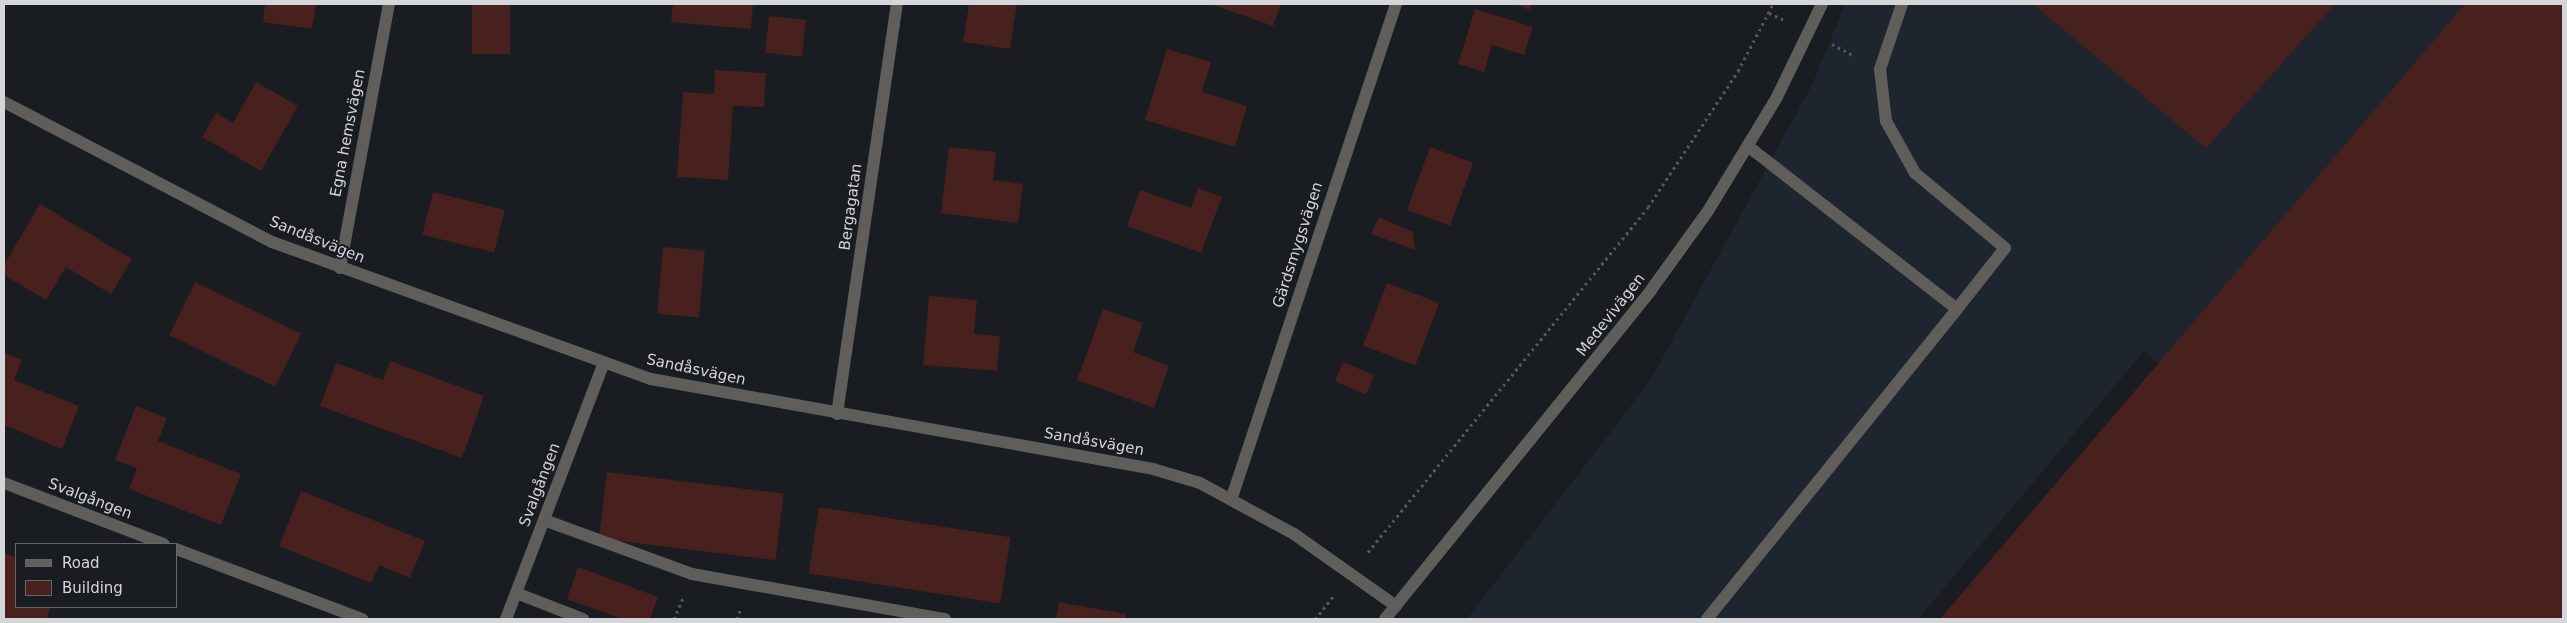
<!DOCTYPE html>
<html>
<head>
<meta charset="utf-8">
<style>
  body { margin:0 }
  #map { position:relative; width:2567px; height:623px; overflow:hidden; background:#191c21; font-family:"DejaVu Sans",sans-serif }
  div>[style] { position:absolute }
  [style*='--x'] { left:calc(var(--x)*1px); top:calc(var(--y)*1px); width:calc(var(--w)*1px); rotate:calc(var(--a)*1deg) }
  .built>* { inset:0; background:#1f252f }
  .building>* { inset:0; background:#48201d; transform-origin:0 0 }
  .path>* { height:3px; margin-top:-1.5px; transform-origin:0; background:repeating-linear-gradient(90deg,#57595e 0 2.5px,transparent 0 6.5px) }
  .minor>* { height:12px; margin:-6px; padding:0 6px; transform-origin:6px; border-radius:6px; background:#5f5e5b }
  span { translate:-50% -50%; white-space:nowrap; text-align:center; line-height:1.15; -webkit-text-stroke:4px #191c21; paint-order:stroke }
  .street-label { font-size:15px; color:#d4d6d9 }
  .frame { position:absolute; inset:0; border:5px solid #d4d6d9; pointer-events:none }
  .legend { position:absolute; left:15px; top:543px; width:162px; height:65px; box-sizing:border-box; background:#191c21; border:1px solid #64666b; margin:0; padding:6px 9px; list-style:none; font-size:15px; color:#d4d6d9 }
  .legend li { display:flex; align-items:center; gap:10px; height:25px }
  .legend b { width:25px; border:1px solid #64666b }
</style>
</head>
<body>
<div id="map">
  <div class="built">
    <div style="clip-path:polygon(1845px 4px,2563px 4px,2563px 619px,2465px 619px,2144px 351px,1918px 619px,1467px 619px,1650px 381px,1812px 85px)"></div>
  </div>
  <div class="building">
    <div style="clip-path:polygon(265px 4px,316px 4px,312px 29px,263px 22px)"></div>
    <div style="left:472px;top:4px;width:38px;height:50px"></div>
    <div style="clip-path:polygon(673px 4px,753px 4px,751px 29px,671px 22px)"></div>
    <div style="clip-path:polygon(969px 4px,1017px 4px,1010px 49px,963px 42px)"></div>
    <div style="clip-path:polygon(1211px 4px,1281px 4px,1273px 26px)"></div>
    <div style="clip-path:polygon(1515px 4px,1532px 4px,1529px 10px)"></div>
    <div style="clip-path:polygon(2033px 4px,2335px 4px,2206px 148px)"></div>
    <div style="clip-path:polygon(2465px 4px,2563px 4px,2563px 619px,1940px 619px)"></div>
    <div style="clip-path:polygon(1475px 9px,1533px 27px,1524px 55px,1492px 45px,1484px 72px,1458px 64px)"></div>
    <div style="left:769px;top:16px;width:37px;height:37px;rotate:6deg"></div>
    <div style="clip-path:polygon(1167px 49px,1211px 62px,1202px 92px,1247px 106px,1235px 147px,1145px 120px)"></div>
    <div style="clip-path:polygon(715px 70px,766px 73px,764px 107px,733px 106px,728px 180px,677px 177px,683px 92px,714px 94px)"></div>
    <div style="clip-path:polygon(256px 82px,298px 106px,261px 171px,202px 137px,216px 113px,233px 123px)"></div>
    <div style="clip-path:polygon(949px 147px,996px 152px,993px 180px,1023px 184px,1018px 223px,941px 213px)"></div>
    <div style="left:1430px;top:147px;width:46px;height:67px;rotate:20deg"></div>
    <div style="clip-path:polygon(1198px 188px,1222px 197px,1201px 253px,1127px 226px,1140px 190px,1191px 208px)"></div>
    <div style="left:433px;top:192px;width:74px;height:44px;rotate:14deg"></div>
    <div style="clip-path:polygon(40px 204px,132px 259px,111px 294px,66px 267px,46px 300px,4px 275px,4px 265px)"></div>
    <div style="clip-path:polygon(1379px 217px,1413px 232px,1415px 250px,1371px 234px)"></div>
    <div style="left:663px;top:247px;width:42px;height:67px;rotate:5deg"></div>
    <div style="left:195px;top:282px;width:118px;height:59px;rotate:26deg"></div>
    <div style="left:1387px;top:283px;width:56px;height:67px;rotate:21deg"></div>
    <div style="clip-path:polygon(929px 296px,977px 300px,974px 334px,1000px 336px,997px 371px,923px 365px)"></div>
    <div style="clip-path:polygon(1103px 309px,1143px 323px,1133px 352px,1169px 366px,1154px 408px,1077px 380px)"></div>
    <div style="clip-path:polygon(4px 352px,22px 360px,14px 380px,79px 406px,62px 449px,4px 425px)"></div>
    <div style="clip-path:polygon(390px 361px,484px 396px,462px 458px,320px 406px,336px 363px,383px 380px)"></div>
    <div style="left:1343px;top:362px;width:34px;height:21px;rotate:23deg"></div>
    <div style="clip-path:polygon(136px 406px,167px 418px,158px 441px,241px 474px,221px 525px,129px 489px,137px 468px,115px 460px)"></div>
    <div style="left:607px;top:472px;width:178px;height:67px;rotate:7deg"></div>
    <div style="clip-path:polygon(301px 491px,425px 541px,410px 578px,379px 565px,371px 583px,279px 546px)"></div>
    <div style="left:819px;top:507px;width:194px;height:67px;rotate:9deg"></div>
    <div style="clip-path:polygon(4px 554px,16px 557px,16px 607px,50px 607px,47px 619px,4px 619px)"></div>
    <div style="clip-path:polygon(578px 567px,658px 597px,650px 619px,622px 619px,567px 599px)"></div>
    <div style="clip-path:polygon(1059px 602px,1126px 614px,1125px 619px,1056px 619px)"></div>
  </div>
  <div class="path">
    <div style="--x:1769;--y:13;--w:17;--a:25"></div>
    <div style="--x:1832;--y:44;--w:26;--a:28"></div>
    <div style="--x:1368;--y:552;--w:444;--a:-50.9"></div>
    <div style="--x:1648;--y:207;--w:163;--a:-56.5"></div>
    <div style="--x:1738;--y:71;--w:76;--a:-62.4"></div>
    <div style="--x:674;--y:619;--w:23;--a:-67"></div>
    <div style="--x:737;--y:619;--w:9;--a:-69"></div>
    <div style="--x:1315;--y:619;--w:32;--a:-51"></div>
  </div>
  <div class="minor">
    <div style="--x:1902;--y:4;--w:69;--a:108.7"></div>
    <div style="--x:1880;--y:69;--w:52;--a:83.4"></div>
    <div style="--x:1886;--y:121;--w:60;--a:60.9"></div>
    <div style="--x:1915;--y:173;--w:117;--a:39.8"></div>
    <div style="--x:2005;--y:248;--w:78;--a:128.2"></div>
    <div style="--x:4;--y:102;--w:302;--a:27.6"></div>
    <div style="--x:272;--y:242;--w:403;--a:19.9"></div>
    <div style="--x:651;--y:379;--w:510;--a:10.16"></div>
    <div style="--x:1153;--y:469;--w:49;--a:16.6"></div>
    <div style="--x:1200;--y:483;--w:107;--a:28.5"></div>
    <div style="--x:1294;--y:534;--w:125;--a:35.2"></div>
    <div style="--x:340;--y:268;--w:269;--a:-79.5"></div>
    <div style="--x:837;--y:414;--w:414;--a:-81.7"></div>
    <div style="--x:4;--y:483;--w:171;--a:20.9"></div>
    <div style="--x:1232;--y:497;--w:520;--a:-71.6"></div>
    <div style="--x:544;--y:520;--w:158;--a:20"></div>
    <div style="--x:692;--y:574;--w:257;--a:10.1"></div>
    <div style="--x:176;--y:549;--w:199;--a:20.6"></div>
    <div style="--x:516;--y:593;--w:72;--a:21.2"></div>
    <div style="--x:506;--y:619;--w:274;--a:-69.1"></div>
    <div style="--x:1385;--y:619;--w:423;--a:-51"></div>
    <div style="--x:1651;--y:290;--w:97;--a:-54.2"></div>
    <div style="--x:1708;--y:211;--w:133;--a:-58.8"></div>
    <div style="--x:1777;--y:97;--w:103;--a:-64.2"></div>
    <div style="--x:1707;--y:619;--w:398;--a:-51.1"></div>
    <div style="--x:1957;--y:309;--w:264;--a:-142.1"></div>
  </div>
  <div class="street-label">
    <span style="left:348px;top:133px;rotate:-79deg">Egna hemsvägen</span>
    <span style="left:851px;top:207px;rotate:-82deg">Bergagatan</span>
    <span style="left:317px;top:240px;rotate:22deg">Sandåsvägen</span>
    <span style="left:1298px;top:245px;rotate:-72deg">Gärdsmygsvägen</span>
    <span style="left:1611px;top:315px;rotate:-52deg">Medevivägen</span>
    <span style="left:696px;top:370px;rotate:12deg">Sandåsvägen</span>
    <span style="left:1094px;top:442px;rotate:10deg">Sandåsvägen</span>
    <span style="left:540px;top:485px;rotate:-69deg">Svalgången</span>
    <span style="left:90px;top:499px;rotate:21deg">Svalgången</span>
  </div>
  <div class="frame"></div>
  <ul class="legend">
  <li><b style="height:6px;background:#5f5e5b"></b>Road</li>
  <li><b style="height:14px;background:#48201d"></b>Building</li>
  </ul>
</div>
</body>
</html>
